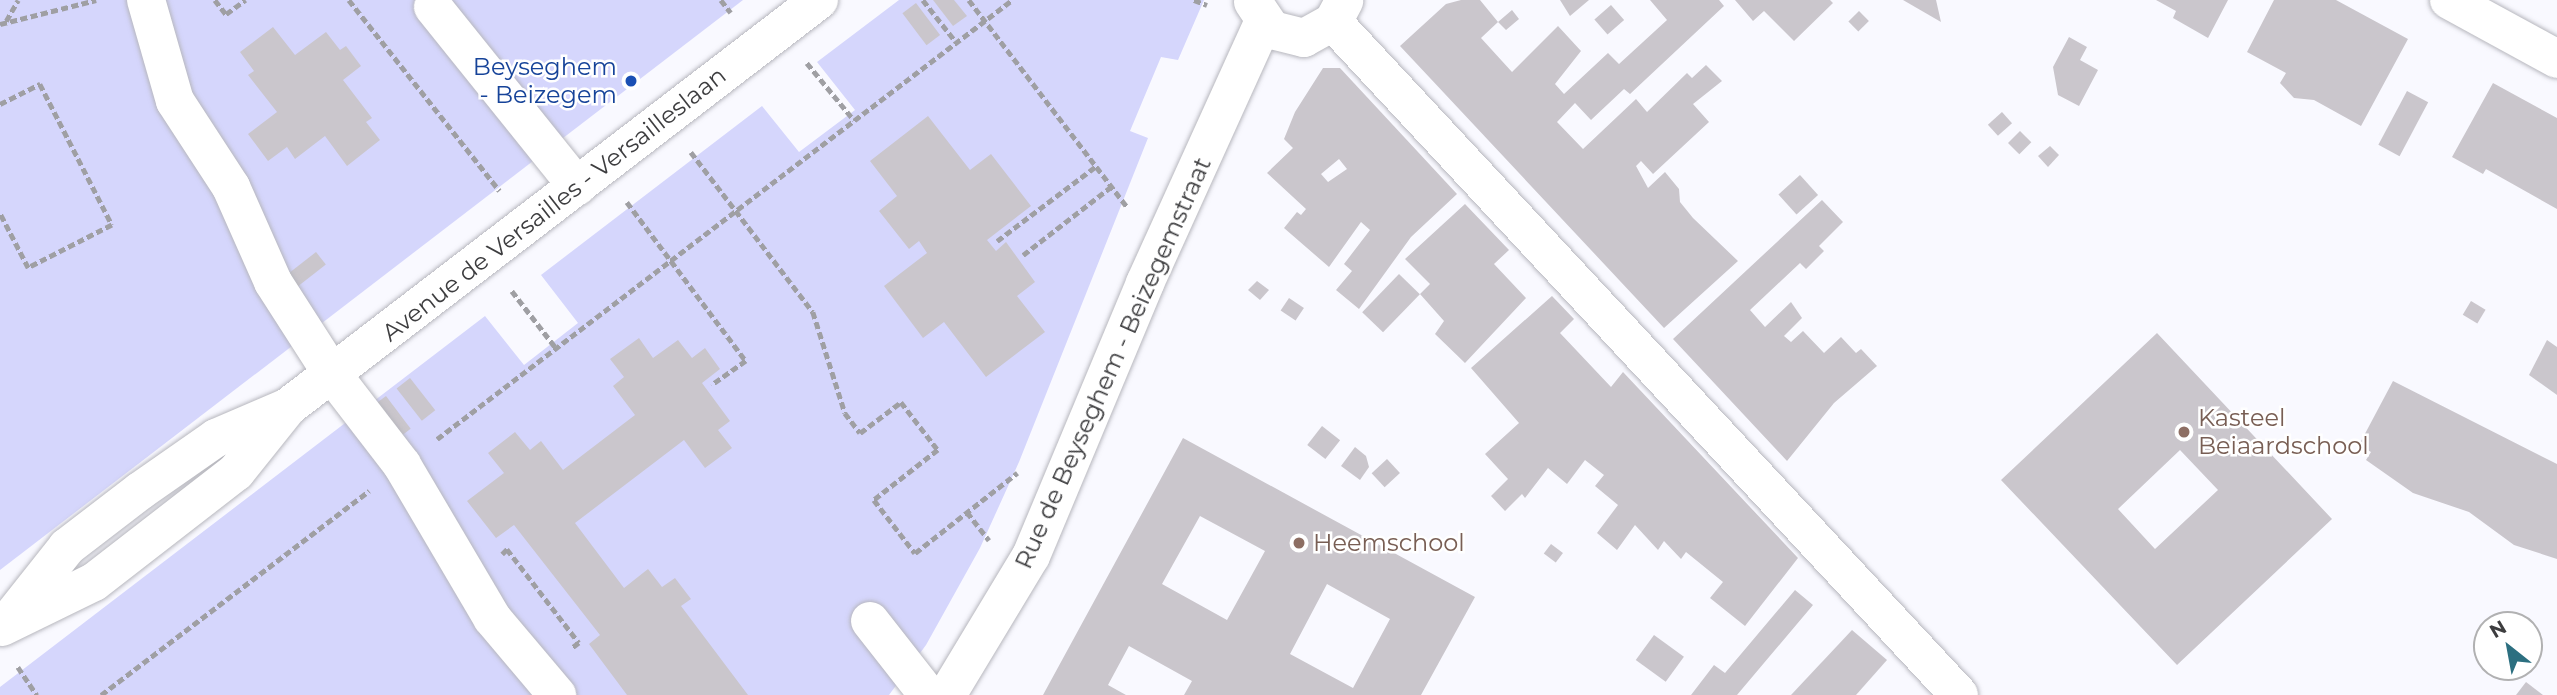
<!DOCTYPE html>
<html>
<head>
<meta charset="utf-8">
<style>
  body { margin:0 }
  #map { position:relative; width:2557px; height:695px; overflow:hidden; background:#f9f9ff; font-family:Montserrat,sans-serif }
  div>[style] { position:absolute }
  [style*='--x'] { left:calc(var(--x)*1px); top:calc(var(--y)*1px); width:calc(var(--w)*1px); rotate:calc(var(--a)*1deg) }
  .green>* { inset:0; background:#d5d6fc }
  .building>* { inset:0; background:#cac6cc; transform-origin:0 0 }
  .path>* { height:4.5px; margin-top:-2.25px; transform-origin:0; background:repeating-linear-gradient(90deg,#9f9fa3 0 7px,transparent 0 10.5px) }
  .roads { filter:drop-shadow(0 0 2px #b7b7be) drop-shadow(0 0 2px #b7b7be) }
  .minor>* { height:38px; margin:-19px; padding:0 19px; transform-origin:19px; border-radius:19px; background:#fff }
  .dots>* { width:19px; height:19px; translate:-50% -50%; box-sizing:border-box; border:4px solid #fff; border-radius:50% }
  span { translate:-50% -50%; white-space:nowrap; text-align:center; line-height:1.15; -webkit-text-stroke:5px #fff; paint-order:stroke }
  .transit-label { font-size:24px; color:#164399 }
  .right { translate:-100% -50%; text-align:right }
  .street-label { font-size:24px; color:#3d3d3f }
  .education-label { font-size:24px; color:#785e54 }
  .left { translate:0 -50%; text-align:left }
  .north { position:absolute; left:2473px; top:611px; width:70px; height:70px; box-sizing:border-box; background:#fff; border:2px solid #b1b1b2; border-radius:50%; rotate:329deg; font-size:19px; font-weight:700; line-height:28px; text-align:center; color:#3d3d3f }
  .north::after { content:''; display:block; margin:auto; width:24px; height:32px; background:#2c6f80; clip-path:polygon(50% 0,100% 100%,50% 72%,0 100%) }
</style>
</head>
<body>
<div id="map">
  <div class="green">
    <div style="clip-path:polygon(0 0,743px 0,0 570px)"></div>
    <div style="clip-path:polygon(899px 0,1204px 0,1178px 60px,1161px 57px,1130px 131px,1148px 138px,1019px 462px,980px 548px,926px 645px,889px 695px,0 695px,0 687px,485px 316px,524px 365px,578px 323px,541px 275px,762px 106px,799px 152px,855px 110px,817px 62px)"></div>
  </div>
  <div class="building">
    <div style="clip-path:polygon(933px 0,954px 0,967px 16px,953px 26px)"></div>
    <div style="clip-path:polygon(1461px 0,1480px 0,1498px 22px,1512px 10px,1519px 19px,1506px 30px,1498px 22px,1481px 38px,1512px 72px,1558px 26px,1581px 51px,1555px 84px,1564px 94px,1608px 53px,1619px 64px,1667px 20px,1650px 0,1719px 0,1724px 6px,1630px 94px,1624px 89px,1591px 120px,1575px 103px,1557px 122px,1583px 149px,1636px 99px,1647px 112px,1687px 73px,1692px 78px,1706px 65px,1722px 81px,1693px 104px,1709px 122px,1653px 174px,1641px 161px,1636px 166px,1648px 188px,1665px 172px,1679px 189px,1680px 202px,1693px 218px,1738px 261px,1664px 328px,1400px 46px,1446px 4px)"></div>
    <div style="clip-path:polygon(1560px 0,1589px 0,1570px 16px)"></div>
    <div style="clip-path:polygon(1735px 0,1830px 0,1833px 3px,1794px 41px,1764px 11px,1753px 21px)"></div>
    <div style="clip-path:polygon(1903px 0,1936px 0,1941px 22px)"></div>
    <div style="clip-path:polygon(2156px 0,2228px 0,2208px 38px,2173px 18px,2176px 11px)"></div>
    <div style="clip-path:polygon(2274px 0,2336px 0,2408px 39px,2361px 126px,2314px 100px,2294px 98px,2280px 83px,2286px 73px,2247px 52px)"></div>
    <div style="left:916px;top:3px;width:40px;height:17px;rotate:53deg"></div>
    <div style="left:1611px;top:5px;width:20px;height:22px;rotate:49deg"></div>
    <div style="left:1859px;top:11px;width:14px;height:15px;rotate:45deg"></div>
    <div style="clip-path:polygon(273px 27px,295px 55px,326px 32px,340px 50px,346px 46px,361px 66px,343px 80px,372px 118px,366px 122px,380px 140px,347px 166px,325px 136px,295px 159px,287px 147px,268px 161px,248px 134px,277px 112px,248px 75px,254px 71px,240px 52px)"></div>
    <div style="clip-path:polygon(2069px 37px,2087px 47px,2080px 60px,2098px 70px,2079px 106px,2058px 95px,2053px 67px)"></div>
    <div style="clip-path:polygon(evenodd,1323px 68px,1340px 68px,1457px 194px,1411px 237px,1359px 309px,1336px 290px,1352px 271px,1344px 264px,1370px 230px,1361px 222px,1329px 267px,1284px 228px,1297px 212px,1301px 215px,1306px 209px,1267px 173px,1293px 148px,1284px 139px,1295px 112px,1323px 68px,1339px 159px,1347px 169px,1328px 182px,1321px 174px,1339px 159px)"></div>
    <div style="clip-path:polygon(2493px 83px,2557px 118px,2557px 209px,2486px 169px,2483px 174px,2452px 157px)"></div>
    <div style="left:2407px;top:91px;width:24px;height:61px;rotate:28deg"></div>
    <div style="left:2002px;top:112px;width:15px;height:19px;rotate:48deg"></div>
    <div style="clip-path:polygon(928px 116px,970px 170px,991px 154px,1031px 206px,987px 240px,996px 251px,1006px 242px,1035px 282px,1017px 296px,1045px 332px,986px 377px,944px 322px,923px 338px,884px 286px,927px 253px,919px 241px,909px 249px,879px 211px,897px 196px,870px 161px)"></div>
    <div style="left:2020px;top:131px;width:16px;height:17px;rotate:45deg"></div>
    <div style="clip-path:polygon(2050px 146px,2059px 155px,2048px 167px,2038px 156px)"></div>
    <div style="left:1800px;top:175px;width:27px;height:29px;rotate:48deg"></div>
    <div style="clip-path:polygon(1822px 200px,1843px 222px,1819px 246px,1824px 251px,1806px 269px,1800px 263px,1750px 310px,1765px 327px,1791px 302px,1802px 318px,1784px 336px,1791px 342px,1803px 331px,1824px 353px,1841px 337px,1856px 353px,1861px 349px,1877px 366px,1834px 403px,1787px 461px,1673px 339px)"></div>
    <div style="clip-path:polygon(1465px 204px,1509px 250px,1494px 264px,1526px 298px,1465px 363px,1435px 334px,1444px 321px,1420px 294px,1430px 284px,1405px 259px)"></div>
    <div style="left:316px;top:252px;width:16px;height:41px;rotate:52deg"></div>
    <div style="left:1399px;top:274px;width:29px;height:53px;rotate:44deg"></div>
    <div style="clip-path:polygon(1257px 281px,1269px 290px,1260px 300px,1248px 290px)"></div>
    <div style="clip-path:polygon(1552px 296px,1574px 319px,1560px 333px,1611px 387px,1623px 372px,1798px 558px,1745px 626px,1710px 598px,1723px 582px,1686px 552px,1681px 559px,1664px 541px,1658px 550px,1635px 525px,1617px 550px,1597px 533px,1618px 505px,1595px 486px,1604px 475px,1585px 460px,1567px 484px,1548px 468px,1525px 498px,1522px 494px,1505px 511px,1491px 496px,1508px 479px,1485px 454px,1519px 423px,1471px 368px)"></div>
    <div style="left:1289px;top:298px;width:18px;height:15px;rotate:34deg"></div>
    <div style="left:2471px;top:301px;width:17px;height:16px;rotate:31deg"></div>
    <div style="clip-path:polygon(evenodd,2157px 333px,2332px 519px,2177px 665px,2001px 480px,2157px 333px,2180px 450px,2218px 490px,2155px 549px,2118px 509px,2180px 450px)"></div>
    <div style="clip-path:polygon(639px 338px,653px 358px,678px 340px,692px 358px,705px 348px,720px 369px,702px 383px,730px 421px,718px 430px,732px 448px,705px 468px,684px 440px,575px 523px,624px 588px,648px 569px,662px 587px,675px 578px,691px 599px,681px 606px,748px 695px,627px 695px,589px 644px,600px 635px,514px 525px,496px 538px,467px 501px,504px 473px,488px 453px,515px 432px,530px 450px,541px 441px,563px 470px,635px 415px,613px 386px,624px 377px,610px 359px)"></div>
    <div style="clip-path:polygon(2547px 340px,2557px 347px,2557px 395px,2529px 375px)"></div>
    <div style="left:410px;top:378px;width:41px;height:17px;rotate:52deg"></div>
    <div style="clip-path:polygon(2393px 381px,2557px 464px,2557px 559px,2514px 545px,2469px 512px,2413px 493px,2366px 460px,2371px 452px,2359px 445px)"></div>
    <div style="left:386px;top:396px;width:41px;height:17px;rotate:53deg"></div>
    <div style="left:1322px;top:426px;width:23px;height:24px;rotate:38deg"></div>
    <div style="clip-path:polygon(evenodd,1183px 438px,1475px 597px,1421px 695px,1184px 695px,1192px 681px,1129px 646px,1108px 685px,1126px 695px,1043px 695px,1183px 438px,1200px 516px,1265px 551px,1227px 620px,1162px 584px,1200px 516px,1183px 438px,1327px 584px,1390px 619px,1353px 688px,1290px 654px,1327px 584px)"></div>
    <div style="clip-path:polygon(1355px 447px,1366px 456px,1369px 467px,1360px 480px,1341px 466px)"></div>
    <div style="left:1387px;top:459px;width:19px;height:21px;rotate:47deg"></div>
    <div style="left:1551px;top:544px;width:15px;height:12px;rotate:37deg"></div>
    <div style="clip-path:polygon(1795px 590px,1813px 605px,1737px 695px,1691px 695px,1714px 665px,1725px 673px)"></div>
    <div style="clip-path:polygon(1852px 630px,1887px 660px,1856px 695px,1791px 695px)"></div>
    <div style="left:1654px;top:635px;width:37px;height:31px;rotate:36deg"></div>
    <div style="clip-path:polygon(2526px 682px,2543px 695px,2516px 695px)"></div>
  </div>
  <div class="path">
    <div style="--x:215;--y:0;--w:18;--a:52"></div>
    <div style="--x:226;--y:14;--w:24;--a:-36"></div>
    <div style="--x:349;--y:0;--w:243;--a:51.7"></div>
    <div style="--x:721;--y:0;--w:16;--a:52"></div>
    <div style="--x:923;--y:0;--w:53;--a:51.8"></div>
    <div style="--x:969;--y:0;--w:260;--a:52.6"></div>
    <div style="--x:1194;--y:0;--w:14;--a:21"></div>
    <div style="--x:6;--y:21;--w:24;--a:-60"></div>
    <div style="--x:0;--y:24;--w:99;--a:-14"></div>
    <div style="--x:807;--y:63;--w:74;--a:50.5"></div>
    <div style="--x:0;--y:104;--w:45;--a:-26.6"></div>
    <div style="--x:40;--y:84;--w:158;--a:62.9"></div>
    <div style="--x:112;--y:225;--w:94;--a:152.9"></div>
    <div style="--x:28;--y:268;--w:61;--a:-117.4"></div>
    <div style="--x:691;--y:152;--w:201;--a:52.7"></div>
    <div style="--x:813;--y:312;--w:106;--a:72.4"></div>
    <div style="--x:845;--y:413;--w:25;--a:53"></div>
    <div style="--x:860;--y:433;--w:51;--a:-37.1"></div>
    <div style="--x:901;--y:402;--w:61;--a:52.4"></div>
    <div style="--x:938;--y:450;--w:81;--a:142"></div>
    <div style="--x:874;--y:500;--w:67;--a:52.3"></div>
    <div style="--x:915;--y:553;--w:130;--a:-38.1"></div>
    <div style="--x:627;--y:202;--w:199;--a:53.2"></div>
    <div style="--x:746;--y:361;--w:42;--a:144.8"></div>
    <div style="--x:997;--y:241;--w:124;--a:-37.1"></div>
    <div style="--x:1023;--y:255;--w:113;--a:-37.8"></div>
    <div style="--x:512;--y:291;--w:72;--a:52.3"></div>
    <div style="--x:437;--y:439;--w:723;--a:-37.36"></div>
    <div style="--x:967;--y:512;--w:36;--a:52"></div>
    <div style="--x:502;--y:554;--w:7;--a:-45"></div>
    <div style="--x:507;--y:549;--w:118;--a:52.5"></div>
    <div style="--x:579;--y:643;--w:10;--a:143"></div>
    <div style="--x:18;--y:667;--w:34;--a:56"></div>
    <div style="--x:101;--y:695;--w:337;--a:-37.3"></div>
  </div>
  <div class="roads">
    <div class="minor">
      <div style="--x:146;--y:0;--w:105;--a:74"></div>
      <div style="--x:175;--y:101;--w:103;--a:56.9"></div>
      <div style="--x:231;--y:187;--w:104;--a:66.1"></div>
      <div style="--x:273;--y:282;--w:109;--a:57.3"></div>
      <div style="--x:332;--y:374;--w:115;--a:52.4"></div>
      <div style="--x:402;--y:465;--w:178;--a:59.5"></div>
      <div style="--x:492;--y:618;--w:101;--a:49.8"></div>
      <div style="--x:2449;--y:0;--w:123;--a:28.6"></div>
      <div style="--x:1253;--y:2;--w:34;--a:56"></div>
      <div style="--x:1272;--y:30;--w:33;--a:14"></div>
      <div style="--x:1304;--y:38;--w:33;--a:-29"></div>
      <div style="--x:1333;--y:22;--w:24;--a:-62"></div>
      <div style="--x:433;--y:7;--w:230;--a:51.2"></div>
      <div style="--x:1333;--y:22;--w:919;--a:47.07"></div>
      <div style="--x:870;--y:621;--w:94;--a:51.9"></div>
      <div style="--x:6;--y:624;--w:98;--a:-51.6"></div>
      <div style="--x:67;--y:547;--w:92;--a:-37.5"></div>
      <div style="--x:140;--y:491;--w:93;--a:-34.9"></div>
      <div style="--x:216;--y:438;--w:78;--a:-23.3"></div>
      <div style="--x:288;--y:407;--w:669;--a:-37.47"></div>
      <div style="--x:2;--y:627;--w:102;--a:-26.1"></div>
      <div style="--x:94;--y:582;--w:180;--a:-37.8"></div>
      <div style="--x:236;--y:472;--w:83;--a:-51.3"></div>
      <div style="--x:947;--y:695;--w:162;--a:-58.9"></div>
      <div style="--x:1031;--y:556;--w:296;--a:-67.3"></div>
      <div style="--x:1145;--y:283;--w:286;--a:-65.6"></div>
    </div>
  </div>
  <div class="dots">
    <div style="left:631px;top:81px;background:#1a4fb4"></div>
    <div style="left:2184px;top:432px;background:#8d6e63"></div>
    <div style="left:1299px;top:543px;background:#8d6e63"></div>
  </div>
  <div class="transit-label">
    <span class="right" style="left:617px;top:81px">Beyseghem<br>- Beizegem</span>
  </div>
  <div class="street-label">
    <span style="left:554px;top:204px;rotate:-38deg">Avenue de Versailles - Versailleslaan</span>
    <span style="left:1113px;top:363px;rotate:-66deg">Rue de Beyseghem - Beizegemstraat</span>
  </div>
  <div class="education-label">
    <span class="left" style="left:2198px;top:432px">Kasteel<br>Beiaardschool</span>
    <span class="left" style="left:1313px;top:543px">Heemschool</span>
  </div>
  <div class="north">N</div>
</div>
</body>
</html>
